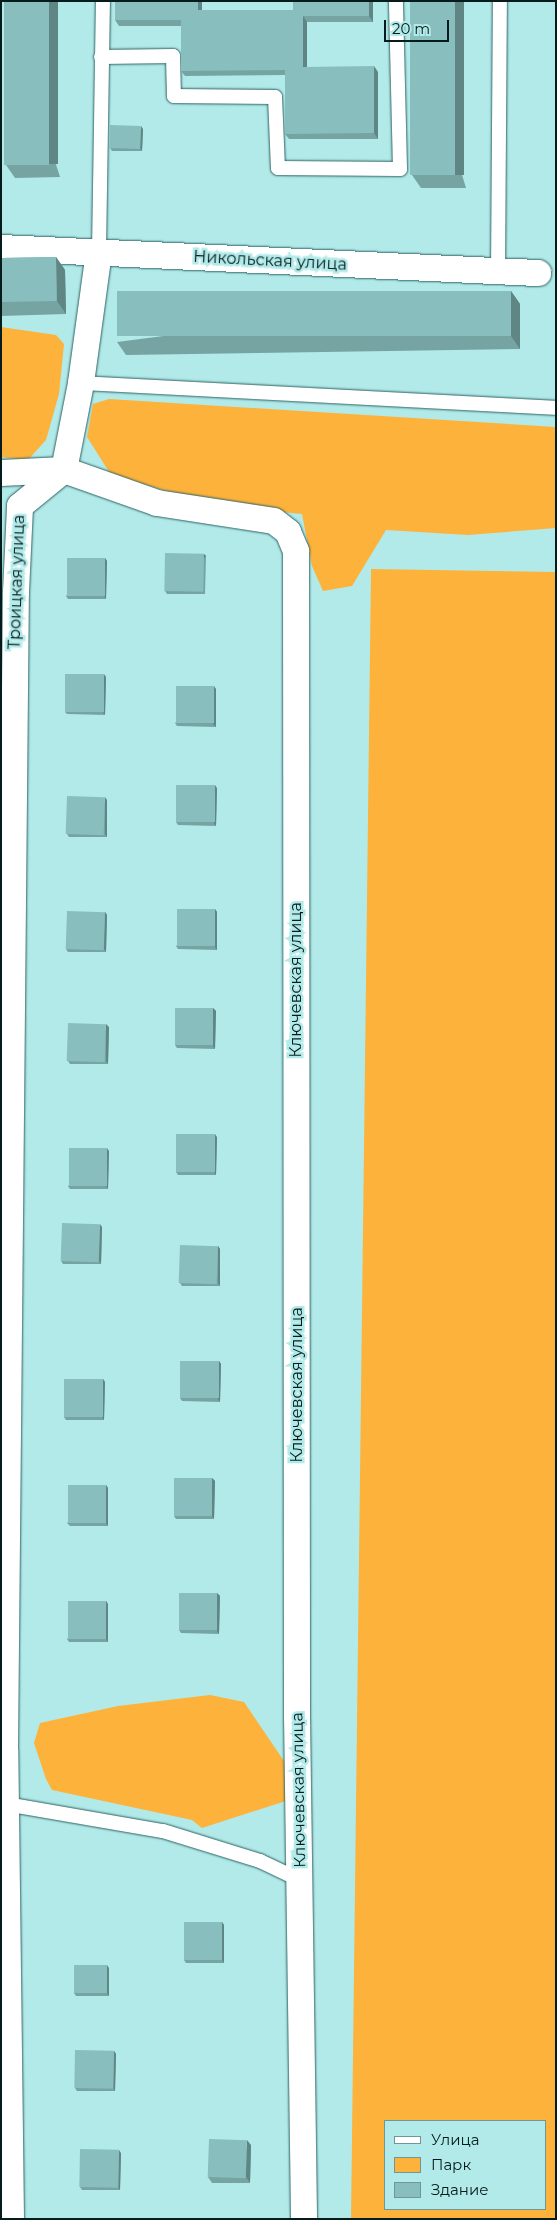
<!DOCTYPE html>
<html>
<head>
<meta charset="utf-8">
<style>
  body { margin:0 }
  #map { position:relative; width:557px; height:2220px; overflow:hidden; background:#b2eae9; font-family:Montserrat,sans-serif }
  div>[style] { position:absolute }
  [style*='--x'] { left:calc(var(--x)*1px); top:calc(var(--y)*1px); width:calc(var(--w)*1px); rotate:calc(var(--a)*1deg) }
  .green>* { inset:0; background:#fdb23b }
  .roads { filter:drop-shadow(0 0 1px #2d6363) drop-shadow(0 0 1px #2d6363) }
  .lane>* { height:14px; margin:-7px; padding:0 7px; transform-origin:7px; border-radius:7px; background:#fff }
  .street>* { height:26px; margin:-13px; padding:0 13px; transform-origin:13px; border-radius:13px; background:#fff }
  .wall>* { inset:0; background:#75a4a3 }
  .shaded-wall>* { inset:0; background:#5f8685; transform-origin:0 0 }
  .building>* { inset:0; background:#88bfbe; transform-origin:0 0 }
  span { translate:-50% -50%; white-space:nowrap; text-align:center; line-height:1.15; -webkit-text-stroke:5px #b2eae9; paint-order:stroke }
  .street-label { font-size:16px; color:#061c1c }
  .frame { position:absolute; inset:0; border:2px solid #061c1c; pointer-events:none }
  .legend { position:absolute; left:384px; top:2120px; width:162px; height:90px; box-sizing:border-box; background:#b2eae9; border:1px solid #6d9897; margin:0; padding:6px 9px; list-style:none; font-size:15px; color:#061c1c }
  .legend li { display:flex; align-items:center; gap:10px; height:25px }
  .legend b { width:25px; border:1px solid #6d9897 }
  .scale { position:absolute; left:384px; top:20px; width:65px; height:22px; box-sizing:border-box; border:2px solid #061c1c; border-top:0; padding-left:6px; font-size:15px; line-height:18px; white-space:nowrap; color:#061c1c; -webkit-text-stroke:4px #b2eae9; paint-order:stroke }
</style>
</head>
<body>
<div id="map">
  <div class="green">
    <div style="clip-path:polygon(1px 327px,56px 335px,64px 344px,59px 394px,46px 440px,28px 460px,1px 457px)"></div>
    <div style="clip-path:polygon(109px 399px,556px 427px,556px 528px,468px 535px,386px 530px,352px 586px,323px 591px,312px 566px,302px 514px,219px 506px,111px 475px,87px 437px,93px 404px)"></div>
    <div style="clip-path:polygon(evenodd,371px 569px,556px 572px,556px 2219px,351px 2219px,371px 569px,546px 2121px,546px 2209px,386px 2209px,386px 2121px,546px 2121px)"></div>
    <div style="clip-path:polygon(210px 1695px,244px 1702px,286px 1764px,289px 1800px,202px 1828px,192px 1820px,52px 1790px,46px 1779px,34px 1743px,40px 1723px,118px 1706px)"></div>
  </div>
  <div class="roads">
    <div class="lane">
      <div style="--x:101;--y:57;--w:72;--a:-0.8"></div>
      <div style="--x:173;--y:56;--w:40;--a:88.6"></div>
      <div style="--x:174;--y:96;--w:101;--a:0.6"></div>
      <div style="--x:275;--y:97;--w:71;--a:87.6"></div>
      <div style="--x:278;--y:168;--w:122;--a:0.5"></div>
      <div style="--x:400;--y:169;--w:168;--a:-91.4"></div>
      <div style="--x:99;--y:252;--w:251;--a:-89.1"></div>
      <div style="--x:498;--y:273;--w:272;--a:-89.6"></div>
      <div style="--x:81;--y:383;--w:476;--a:3"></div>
      <div style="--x:6;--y:1804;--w:159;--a:9.8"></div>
      <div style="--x:163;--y:1831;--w:102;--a:17.2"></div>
      <div style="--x:260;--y:1861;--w:44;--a:25.4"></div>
    </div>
    <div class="street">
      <div style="--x:1;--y:248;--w:538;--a:2.67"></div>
      <div style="--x:1;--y:473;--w:63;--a:-2.7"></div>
      <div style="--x:64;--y:470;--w:99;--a:19.5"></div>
      <div style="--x:157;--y:503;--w:118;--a:8.7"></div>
      <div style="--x:274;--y:521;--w:18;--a:38"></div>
      <div style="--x:288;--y:532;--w:21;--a:67"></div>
      <div style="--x:296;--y:551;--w:1164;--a:89.95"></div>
      <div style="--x:297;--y:1715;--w:504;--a:89.2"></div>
      <div style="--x:11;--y:2219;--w:469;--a:-90.7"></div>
      <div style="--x:5;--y:1750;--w:1158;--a:-89.46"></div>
      <div style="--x:16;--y:592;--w:86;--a:-87.3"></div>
      <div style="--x:20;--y:506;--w:57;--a:-39.3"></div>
      <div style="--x:64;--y:470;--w:89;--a:-78.9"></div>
      <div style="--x:81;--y:383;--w:132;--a:-82.2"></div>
    </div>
  </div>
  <div class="wall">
    <div style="clip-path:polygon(4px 1px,60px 177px,15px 178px,6px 165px)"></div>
    <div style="clip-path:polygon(373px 1px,373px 22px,307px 22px,307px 67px,378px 72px,378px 139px,289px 139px,285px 134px,285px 75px,185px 76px,181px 71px,181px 26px,119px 26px,115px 20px,202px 10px,293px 10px)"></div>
    <div style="clip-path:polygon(410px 1px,466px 188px,421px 188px,412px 175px)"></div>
    <div style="clip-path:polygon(143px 129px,142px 151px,112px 151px,110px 148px)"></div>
    <div style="clip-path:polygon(56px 257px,65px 270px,66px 314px,1px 316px,1px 258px)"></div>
    <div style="clip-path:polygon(511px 291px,520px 304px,520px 349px,126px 355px,117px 342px)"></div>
    <div style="clip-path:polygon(204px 554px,206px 556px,205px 594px,167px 594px,165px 591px)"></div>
    <div style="clip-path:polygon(105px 558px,107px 561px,106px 599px,68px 599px,66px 596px)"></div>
    <div style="clip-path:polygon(106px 677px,105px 715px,67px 714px,65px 712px)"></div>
    <div style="clip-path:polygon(216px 689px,216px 727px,177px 726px,175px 723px)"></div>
    <div style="clip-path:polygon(217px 788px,216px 826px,178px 825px,176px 822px)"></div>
    <div style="clip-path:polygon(107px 800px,107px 837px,69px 837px,67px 834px)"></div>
    <div style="clip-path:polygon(215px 909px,217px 912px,217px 950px,178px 949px,176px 946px)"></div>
    <div style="clip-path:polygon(105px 912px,107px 915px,106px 952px,68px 952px,66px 949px)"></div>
    <div style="clip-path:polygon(213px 1008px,216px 1011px,215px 1049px,177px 1048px,175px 1045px)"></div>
    <div style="clip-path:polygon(109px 1027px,108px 1064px,70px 1064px,68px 1061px)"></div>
    <div style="clip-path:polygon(217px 1137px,216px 1175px,178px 1175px,176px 1172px)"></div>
    <div style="clip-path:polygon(109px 1151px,108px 1189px,70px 1189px,68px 1186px)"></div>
    <div style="clip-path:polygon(102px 1227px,101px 1264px,63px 1264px,61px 1261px)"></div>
    <div style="clip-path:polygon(218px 1246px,220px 1249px,220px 1286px,182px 1286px,180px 1283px)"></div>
    <div style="clip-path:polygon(219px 1361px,221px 1364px,220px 1402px,182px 1401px,180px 1398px)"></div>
    <div style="clip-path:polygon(103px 1379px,105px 1382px,104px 1420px,66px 1420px,64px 1417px)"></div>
    <div style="clip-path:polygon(212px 1478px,215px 1481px,214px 1519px,176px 1519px,174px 1516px)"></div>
    <div style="clip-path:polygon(106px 1485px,108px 1488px,108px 1526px,70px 1526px,67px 1523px)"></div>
    <div style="clip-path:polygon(217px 1593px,220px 1596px,219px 1634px,181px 1633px,179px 1630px)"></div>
    <div style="clip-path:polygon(106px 1601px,108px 1604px,108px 1642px,69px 1642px,67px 1639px)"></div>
    <div style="clip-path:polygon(222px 1922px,224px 1925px,224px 1963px,186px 1963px,184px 1960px)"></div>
    <div style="clip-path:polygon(109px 1968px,109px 1996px,76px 1996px,74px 1993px)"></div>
    <div style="clip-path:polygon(114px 2051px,116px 2054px,115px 2091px,77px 2091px,75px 2088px)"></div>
    <div style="clip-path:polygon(251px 2145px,250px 2183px,212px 2183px,208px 2177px)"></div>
    <div style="clip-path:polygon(121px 2153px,120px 2190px,82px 2190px,80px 2187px)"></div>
  </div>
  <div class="shaded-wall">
    <div style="left:49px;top:1px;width:9px;height:163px"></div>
    <div style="clip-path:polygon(198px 1px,202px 1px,202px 16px,198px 10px)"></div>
    <div style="clip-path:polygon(369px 1px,373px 1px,373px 22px,369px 16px)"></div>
    <div style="left:455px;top:1px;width:9px;height:174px"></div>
    <div style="clip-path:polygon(303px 16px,307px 22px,307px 72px,303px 67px)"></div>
    <div style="clip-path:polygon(374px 66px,378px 72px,378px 139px,374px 133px)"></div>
    <div style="clip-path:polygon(141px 126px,143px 129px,142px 151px,140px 148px)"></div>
    <div style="clip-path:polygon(56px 257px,65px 270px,66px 314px,57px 301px)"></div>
    <div style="clip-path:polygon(511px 291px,520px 304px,520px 349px,511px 336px)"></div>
    <div style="left:204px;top:554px;width:3px;height:37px;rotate:45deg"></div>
    <div style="clip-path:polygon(105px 558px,107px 561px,106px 599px,104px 596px)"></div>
    <div style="clip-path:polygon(104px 674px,106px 677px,105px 715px,103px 712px)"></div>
    <div style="clip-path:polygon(214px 686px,216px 689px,216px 727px,213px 724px)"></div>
    <div style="clip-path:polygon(215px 785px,217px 788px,216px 826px,214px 823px)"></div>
    <div style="clip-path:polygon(105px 797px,107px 800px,107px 837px,105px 834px)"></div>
    <div style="clip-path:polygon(215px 909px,217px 912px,217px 950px,215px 947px)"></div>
    <div style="clip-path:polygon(105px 912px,107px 915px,106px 952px,104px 949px)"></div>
    <div style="clip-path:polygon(213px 1008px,216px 1011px,215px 1049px,213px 1046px)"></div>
    <div style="clip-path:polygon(106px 1024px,109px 1027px,108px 1064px,106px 1061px)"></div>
    <div style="clip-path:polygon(215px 1134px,217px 1137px,216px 1175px,214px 1172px)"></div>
    <div style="clip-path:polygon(107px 1148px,109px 1151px,108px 1189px,106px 1186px)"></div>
    <div style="clip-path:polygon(100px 1224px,102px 1227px,101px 1264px,99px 1261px)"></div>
    <div style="clip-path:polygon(218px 1246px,220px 1249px,220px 1286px,218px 1283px)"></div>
    <div style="clip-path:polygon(219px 1361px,221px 1364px,220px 1402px,218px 1399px)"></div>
    <div style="clip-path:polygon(103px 1379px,105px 1382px,104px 1420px,102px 1417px)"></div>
    <div style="clip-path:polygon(212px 1478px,215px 1481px,214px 1519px,212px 1516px)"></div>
    <div style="clip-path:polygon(106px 1485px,108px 1488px,108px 1526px,106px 1523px)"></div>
    <div style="clip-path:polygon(217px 1593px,220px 1596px,219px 1634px,217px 1631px)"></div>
    <div style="clip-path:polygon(106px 1601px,108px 1604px,108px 1642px,106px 1639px)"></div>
    <div style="clip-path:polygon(222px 1922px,224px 1925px,224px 1963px,222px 1960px)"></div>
    <div style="clip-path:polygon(107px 1965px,109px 1968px,109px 1996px,107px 1993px)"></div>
    <div style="clip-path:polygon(114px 2051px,116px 2054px,115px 2091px,113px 2088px)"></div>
    <div style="clip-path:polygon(247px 2140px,251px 2145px,250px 2183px,246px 2177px)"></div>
    <div style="clip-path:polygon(119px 2150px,121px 2153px,120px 2190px,118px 2187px)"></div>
  </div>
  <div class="building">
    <div style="left:4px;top:1px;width:45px;height:164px"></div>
    <div style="clip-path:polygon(115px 1px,198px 1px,198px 10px,293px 10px,293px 1px,369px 1px,369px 16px,303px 16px,303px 67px,374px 66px,374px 133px,285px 134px,285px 70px,181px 71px,181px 20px,115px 20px)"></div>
    <div style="left:410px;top:1px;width:45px;height:174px"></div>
    <div style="left:110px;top:125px;width:31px;height:23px;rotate:2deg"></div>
    <div style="left:56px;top:257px;width:44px;height:55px;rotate:89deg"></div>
    <div style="left:511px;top:291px;width:45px;height:394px;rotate:90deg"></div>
    <div style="left:165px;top:553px;width:39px;height:38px;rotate:1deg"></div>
    <div style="left:67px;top:558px;width:38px;height:38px"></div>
    <div style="left:65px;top:674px;width:39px;height:38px"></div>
    <div style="left:176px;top:686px;width:38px;height:37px"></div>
    <div style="left:176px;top:785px;width:39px;height:37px"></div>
    <div style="left:67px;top:796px;width:38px;height:38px;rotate:2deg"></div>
    <div style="left:177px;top:909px;width:38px;height:37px"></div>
    <div style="left:67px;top:911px;width:38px;height:38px;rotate:2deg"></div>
    <div style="left:175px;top:1008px;width:38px;height:37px"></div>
    <div style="left:68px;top:1023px;width:38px;height:38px;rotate:2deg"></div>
    <div style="left:176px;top:1134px;width:39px;height:38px"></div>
    <div style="left:69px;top:1148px;width:38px;height:38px"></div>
    <div style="left:62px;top:1223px;width:38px;height:38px;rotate:2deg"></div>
    <div style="left:180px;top:1245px;width:38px;height:38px;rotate:2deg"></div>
    <div style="left:180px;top:1361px;width:39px;height:37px"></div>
    <div style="left:64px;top:1379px;width:39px;height:38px"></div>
    <div style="left:174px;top:1478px;width:38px;height:38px"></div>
    <div style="left:68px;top:1485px;width:38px;height:38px"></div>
    <div style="left:179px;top:1593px;width:38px;height:37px"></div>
    <div style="left:68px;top:1601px;width:38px;height:38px"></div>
    <div style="left:184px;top:1922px;width:38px;height:38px"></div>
    <div style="left:74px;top:1965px;width:33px;height:28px"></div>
    <div style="left:75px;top:2050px;width:39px;height:38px;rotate:1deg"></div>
    <div style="left:209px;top:2139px;width:38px;height:38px;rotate:2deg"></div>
    <div style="left:80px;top:2149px;width:39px;height:38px;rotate:1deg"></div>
  </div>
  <div class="street-label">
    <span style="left:270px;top:261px;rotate:3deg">Никольская улица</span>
    <span style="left:17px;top:582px;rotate:-88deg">Троицкая улица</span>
    <span style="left:296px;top:980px;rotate:-90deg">Ключевская улица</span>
    <span style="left:297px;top:1385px;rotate:-90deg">Ключевская улица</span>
    <span style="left:299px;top:1790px;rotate:-91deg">Ключевская улица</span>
  </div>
  <div class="frame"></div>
  <ul class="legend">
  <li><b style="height:6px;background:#fff"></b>Улица</li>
  <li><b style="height:14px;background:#fdb23b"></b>Парк</li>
  <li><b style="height:14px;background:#88bfbe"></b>Здание</li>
  </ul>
  <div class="scale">20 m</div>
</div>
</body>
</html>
